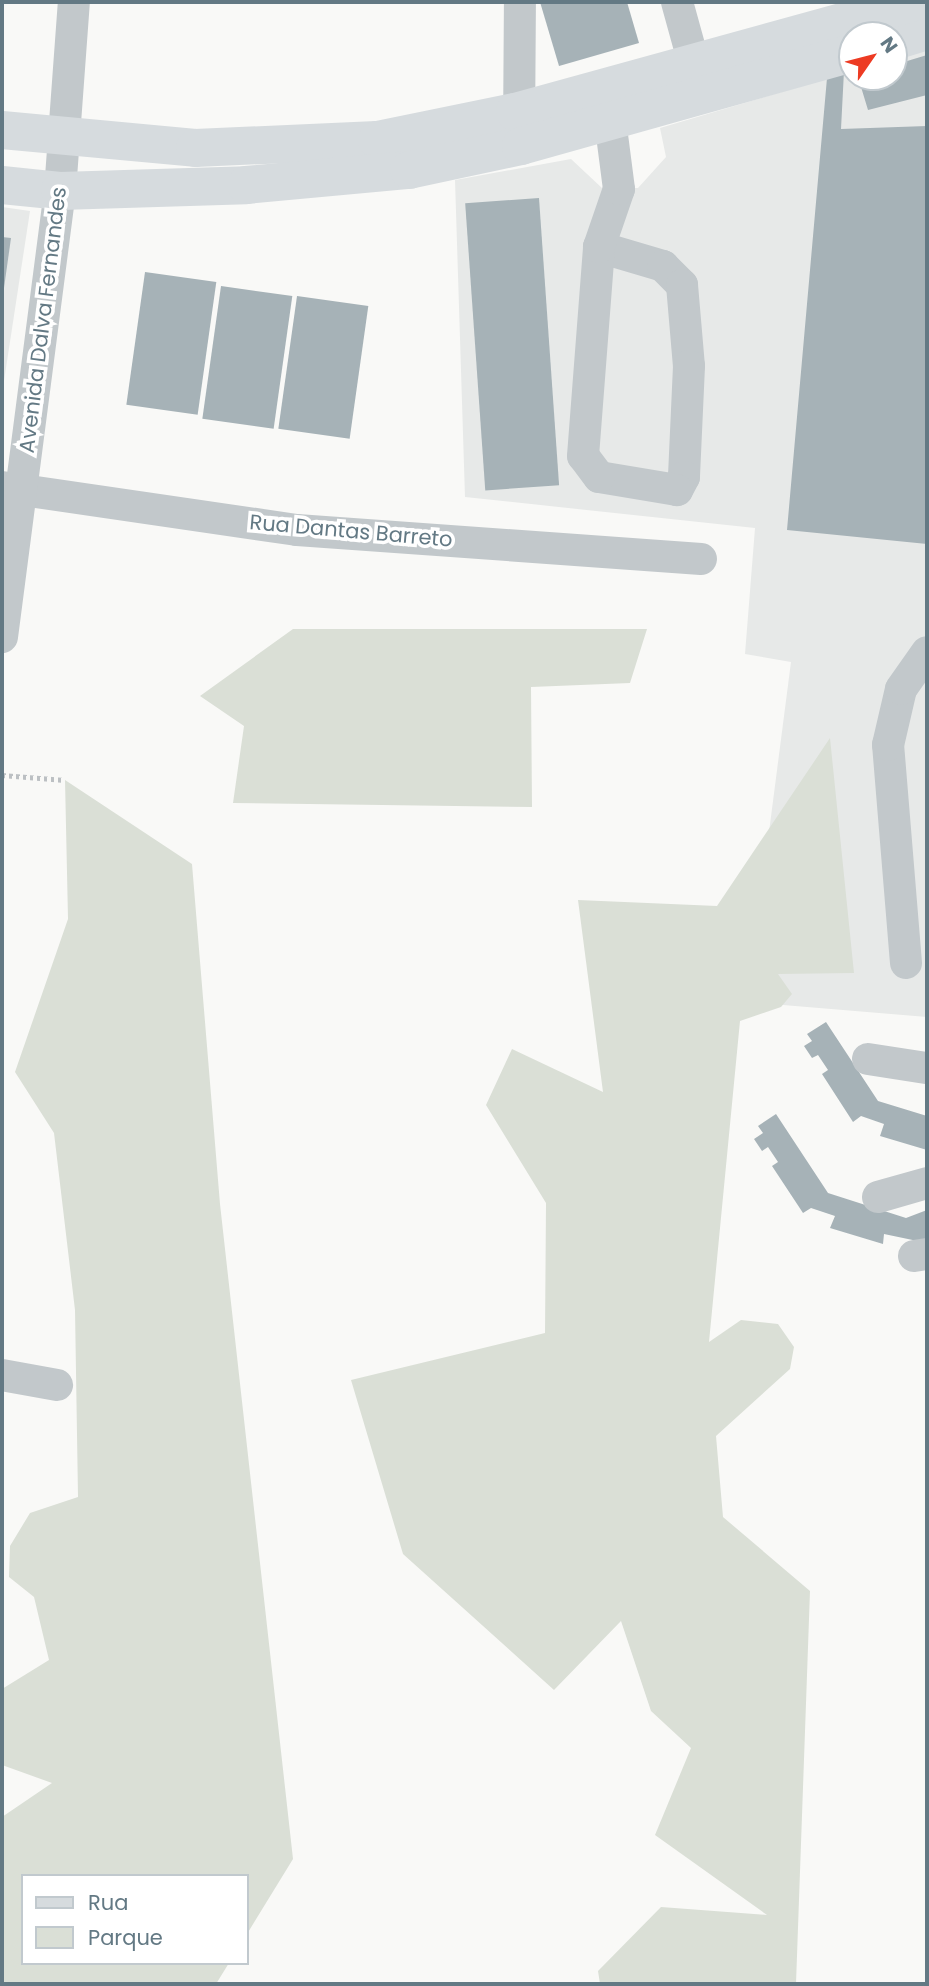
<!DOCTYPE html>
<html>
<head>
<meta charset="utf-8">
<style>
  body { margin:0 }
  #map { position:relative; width:929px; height:1986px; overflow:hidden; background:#f9f9f7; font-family:Poppins,sans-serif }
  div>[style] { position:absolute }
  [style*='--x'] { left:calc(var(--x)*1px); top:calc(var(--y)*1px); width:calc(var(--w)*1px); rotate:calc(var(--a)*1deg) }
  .built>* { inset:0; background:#e7e9e8 }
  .green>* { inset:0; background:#dadfd6 }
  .building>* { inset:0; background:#a6b2b7; transform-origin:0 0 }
  .path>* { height:4.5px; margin-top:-2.25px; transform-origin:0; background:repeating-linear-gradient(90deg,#bcc0c3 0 3.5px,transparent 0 7px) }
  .minor>* { height:32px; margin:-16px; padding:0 16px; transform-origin:16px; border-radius:16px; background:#c2c8cb }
  .major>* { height:38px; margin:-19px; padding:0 19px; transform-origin:19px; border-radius:19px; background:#d6dbde }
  span { translate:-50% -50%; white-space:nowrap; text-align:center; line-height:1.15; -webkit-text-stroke:7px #fff; paint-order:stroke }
  .street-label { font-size:21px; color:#637984 }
  .frame { position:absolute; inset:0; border:4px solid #637984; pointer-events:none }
  .legend { position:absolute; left:21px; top:1874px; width:228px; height:91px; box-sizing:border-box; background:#fff; border:2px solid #c1c9ce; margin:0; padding:9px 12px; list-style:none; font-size:21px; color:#637984 }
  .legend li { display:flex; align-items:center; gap:14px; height:35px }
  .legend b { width:35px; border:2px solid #c1c9ce }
  .north { position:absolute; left:838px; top:21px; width:70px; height:70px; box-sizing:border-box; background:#fff; border:2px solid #c1c9ce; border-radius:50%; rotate:55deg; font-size:19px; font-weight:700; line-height:28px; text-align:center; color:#637984 }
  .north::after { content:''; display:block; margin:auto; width:24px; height:32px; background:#ed3b23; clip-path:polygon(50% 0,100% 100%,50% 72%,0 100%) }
</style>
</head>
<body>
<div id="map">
  <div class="built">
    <div style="clip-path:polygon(927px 49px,927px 1017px,747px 1002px,791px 662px,745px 654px,755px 528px,465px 497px,455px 180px,571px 159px,602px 188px,638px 188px,666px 157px,660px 128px,852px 71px,852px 77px,894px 77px,894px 59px)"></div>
    <div style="clip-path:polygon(2px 207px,30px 211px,2px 394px)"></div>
  </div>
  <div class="green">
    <div style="clip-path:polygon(293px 629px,647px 629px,630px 683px,531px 687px,532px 807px,233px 803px,244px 726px,200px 696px)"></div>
    <div style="clip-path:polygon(830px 738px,854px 973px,778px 974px,792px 994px,781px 1007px,740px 1021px,709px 1342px,741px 1320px,778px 1324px,794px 1347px,790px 1369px,716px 1436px,723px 1517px,810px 1591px,796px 1984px,600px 1984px,598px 1971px,661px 1907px,767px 1915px,655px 1835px,691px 1748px,651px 1711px,621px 1621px,554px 1690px,403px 1554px,351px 1380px,545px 1333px,546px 1203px,486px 1105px,512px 1049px,603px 1092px,578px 900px,717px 906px)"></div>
    <div style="clip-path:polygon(65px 780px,192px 864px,220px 1204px,293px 1859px,247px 1934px,247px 1876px,23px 1876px,23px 1963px,229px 1963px,216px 1984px,2px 1984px,2px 1817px,52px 1783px,2px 1765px,2px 1689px,49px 1660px,34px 1597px,9px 1577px,10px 1546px,30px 1513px,78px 1497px,75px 1310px,54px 1133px,15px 1072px,68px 919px)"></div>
  </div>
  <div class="building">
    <div style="clip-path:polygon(540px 2px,627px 2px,639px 43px,559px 66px)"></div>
    <div style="clip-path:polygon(927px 55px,927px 95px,868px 110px,858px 77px,894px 77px,894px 65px)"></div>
    <div style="clip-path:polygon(844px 71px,841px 129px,927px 126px,927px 544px,787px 530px,827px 78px)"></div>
    <div style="left:539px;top:198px;width:288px;height:74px;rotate:86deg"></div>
    <div style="clip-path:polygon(2px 237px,11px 238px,3px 295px,2px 295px)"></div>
    <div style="left:145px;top:272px;width:72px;height:134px;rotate:8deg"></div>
    <div style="left:221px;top:286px;width:72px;height:134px;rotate:8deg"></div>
    <div style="left:297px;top:296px;width:72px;height:134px;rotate:8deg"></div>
    <div style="clip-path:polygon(826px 1022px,878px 1101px,927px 1116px,927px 1150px,880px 1136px,884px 1124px,861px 1116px,853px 1122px,822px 1074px,828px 1070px,818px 1055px,812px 1058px,804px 1046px,812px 1041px,807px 1034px)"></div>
    <div style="clip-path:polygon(776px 1114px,828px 1193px,906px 1218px,927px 1210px,927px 1243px,884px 1234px,883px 1244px,830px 1228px,835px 1216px,811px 1208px,803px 1213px,772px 1166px,778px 1162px,768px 1147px,762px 1151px,754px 1139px,763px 1133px,758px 1126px)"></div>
  </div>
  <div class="path">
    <div style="--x:2;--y:775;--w:63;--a:4.5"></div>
  </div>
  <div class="minor">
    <div style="--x:677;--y:2;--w:60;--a:74.6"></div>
    <div style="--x:519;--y:135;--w:133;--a:-89.6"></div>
    <div style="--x:599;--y:247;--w:67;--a:16.5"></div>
    <div style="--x:663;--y:266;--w:27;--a:45"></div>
    <div style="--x:682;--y:285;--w:81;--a:85.1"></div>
    <div style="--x:689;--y:366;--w:111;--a:92.6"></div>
    <div style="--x:684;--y:477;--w:15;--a:118"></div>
    <div style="--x:677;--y:490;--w:79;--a:-170.5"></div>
    <div style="--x:599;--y:477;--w:26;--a:-127"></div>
    <div style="--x:583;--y:456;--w:210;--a:-85.6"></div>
    <div style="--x:599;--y:247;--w:61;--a:-71"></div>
    <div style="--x:619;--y:189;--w:93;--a:-97.4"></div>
    <div style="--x:2;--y:487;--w:298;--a:8.3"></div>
    <div style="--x:297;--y:530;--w:405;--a:4.1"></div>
    <div style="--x:2;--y:637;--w:450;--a:-82.6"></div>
    <div style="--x:60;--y:191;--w:190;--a:-85.8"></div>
    <div style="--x:906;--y:963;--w:219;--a:-94.7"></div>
    <div style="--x:888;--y:745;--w:57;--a:-76.9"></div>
    <div style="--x:901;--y:689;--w:45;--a:-54.9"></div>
    <div style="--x:868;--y:1059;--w:60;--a:8.7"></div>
    <div style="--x:878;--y:1197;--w:51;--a:-15.9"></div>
    <div style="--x:914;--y:1256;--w:13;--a:-9"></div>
    <div style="--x:2;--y:1375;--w:56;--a:10.3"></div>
  </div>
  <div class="major">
    <div style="--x:894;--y:41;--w:34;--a:-17"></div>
    <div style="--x:2;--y:130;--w:194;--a:5.3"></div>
    <div style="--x:195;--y:148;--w:182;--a:-2.5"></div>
    <div style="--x:377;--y:140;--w:141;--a:-11.5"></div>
    <div style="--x:515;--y:112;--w:414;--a:-15.4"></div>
    <div style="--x:2;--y:185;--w:58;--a:5.9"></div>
    <div style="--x:60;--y:191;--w:186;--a:-1.8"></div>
    <div style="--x:246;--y:185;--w:164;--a:-5.3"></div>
    <div style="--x:409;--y:170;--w:115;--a:-12.1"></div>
    <div style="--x:521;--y:146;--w:344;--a:-15.7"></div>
  </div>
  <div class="street-label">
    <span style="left:43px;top:320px;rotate:-83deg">Avenida Dalva Fernandes</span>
    <span style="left:351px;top:531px;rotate:5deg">Rua Dantas Barreto</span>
  </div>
  <div class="frame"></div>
  <ul class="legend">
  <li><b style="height:9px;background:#d6dbde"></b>Rua</li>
  <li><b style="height:19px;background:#dadfd6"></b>Parque</li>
  </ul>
  <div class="north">N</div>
</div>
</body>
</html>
